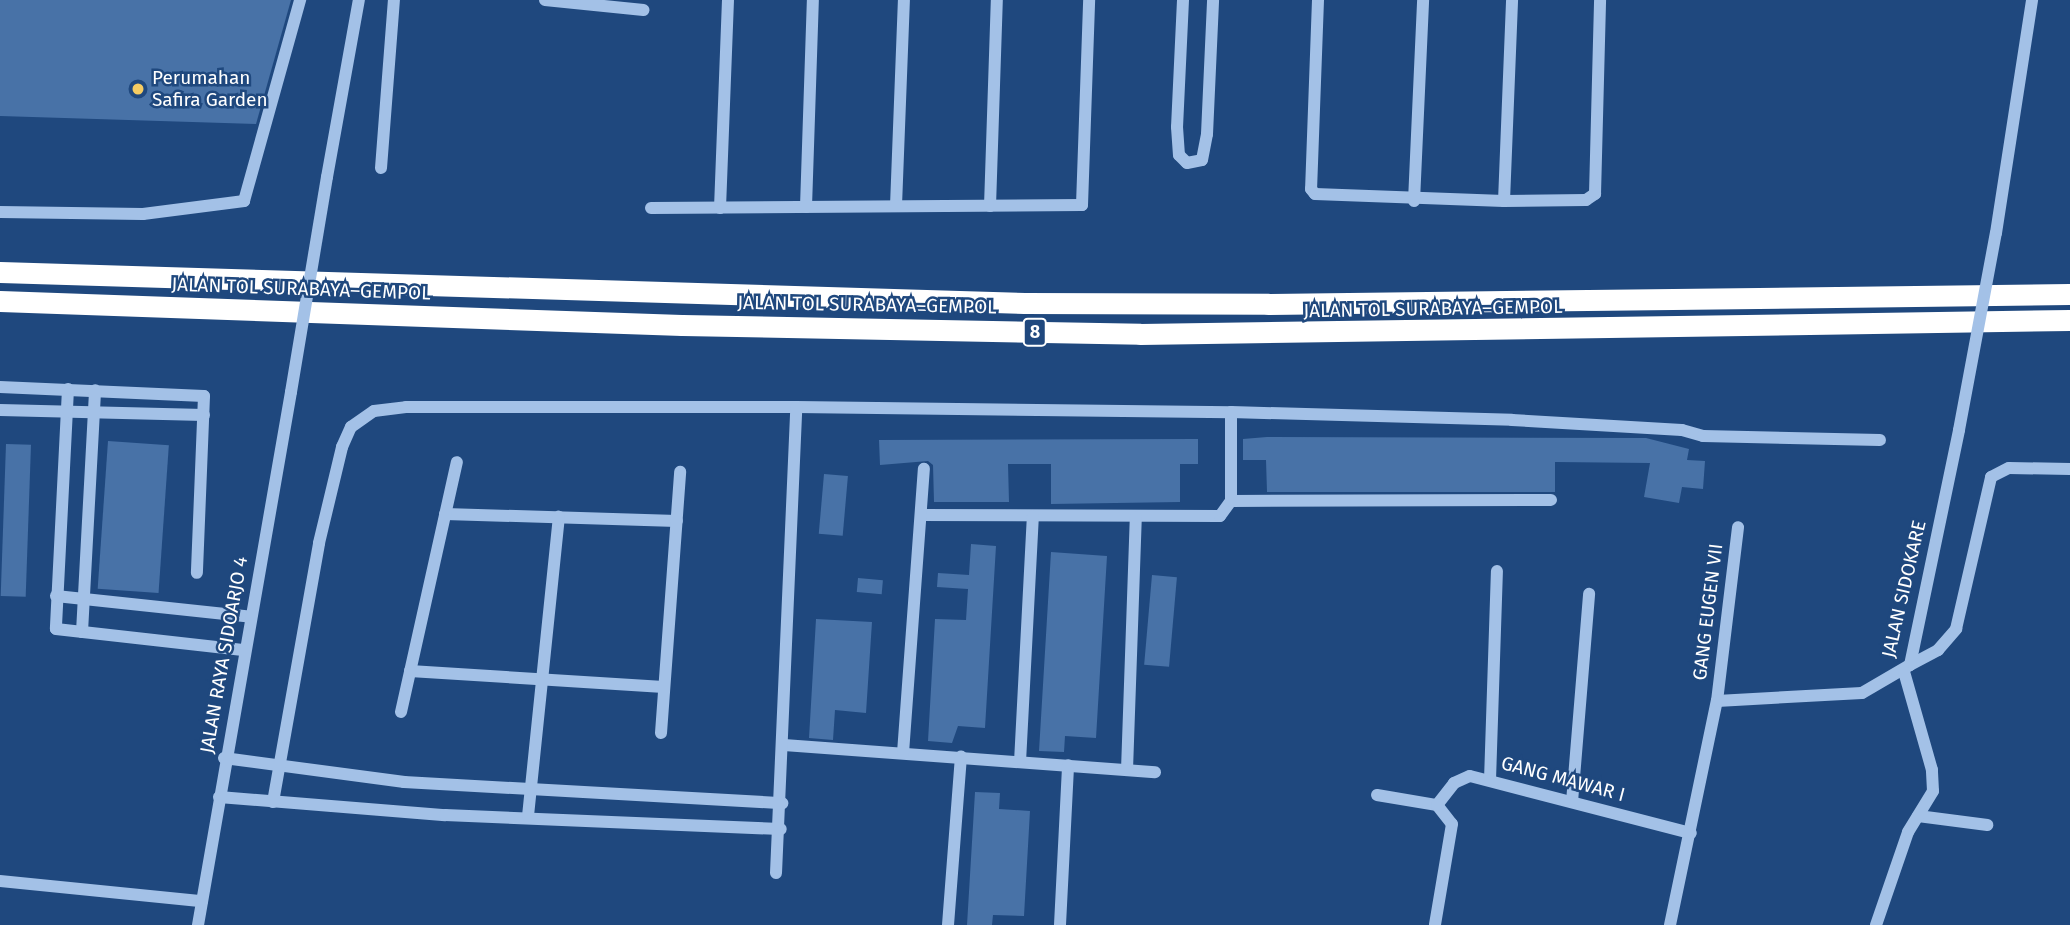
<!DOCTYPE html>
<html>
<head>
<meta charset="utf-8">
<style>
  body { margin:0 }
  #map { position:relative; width:2070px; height:925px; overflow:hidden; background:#1f487e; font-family:"Fira Sans",sans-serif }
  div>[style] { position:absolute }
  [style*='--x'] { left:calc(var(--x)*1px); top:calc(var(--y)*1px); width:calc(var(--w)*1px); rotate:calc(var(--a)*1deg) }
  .building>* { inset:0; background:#4872a7; transform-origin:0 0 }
  .minor>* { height:12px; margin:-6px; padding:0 6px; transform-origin:6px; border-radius:6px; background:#a3c1e7 }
  .highway>* { height:21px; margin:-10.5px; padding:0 10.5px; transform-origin:10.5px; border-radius:10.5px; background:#fff }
  .minor-bridge>* { height:12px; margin:-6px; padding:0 6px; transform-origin:6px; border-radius:6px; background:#a3c1e7 }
  .dots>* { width:19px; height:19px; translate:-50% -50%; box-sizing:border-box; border:4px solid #1f487e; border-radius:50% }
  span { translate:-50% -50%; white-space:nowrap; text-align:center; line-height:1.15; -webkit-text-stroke:5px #1f487e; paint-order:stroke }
  .shield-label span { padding:2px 5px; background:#1f487e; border:2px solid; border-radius:5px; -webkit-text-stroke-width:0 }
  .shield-label { font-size:18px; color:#fff; font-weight:700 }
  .poi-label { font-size:19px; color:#fff }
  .left { translate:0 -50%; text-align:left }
  .street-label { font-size:19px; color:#fff }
</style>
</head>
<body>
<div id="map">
  <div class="building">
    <div style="clip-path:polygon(0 0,291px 0,256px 124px,0 116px)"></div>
    <div style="clip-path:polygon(1267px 437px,1646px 438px,1689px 449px,1687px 460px,1705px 461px,1703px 489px,1682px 487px,1679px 503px,1644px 497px,1650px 463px,1555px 462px,1555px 492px,1267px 492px,1266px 460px,1243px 460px,1243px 439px)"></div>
    <div style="clip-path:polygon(1198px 439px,1198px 464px,1180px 464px,1180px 502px,1051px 504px,1051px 464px,1008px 464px,1009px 502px,934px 502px,933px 465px,928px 461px,880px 465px,879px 440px)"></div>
    <div style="left:108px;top:441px;width:61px;height:148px;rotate:4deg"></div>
    <div style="left:6px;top:444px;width:25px;height:152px;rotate:2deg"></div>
    <div style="left:824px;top:474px;width:24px;height:60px;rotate:5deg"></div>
    <div style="clip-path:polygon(971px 544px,996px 546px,985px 728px,958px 726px,952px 743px,928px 741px,935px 619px,966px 620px,968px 589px,937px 587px,938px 573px,969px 575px)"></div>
    <div style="clip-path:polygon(1051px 552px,1107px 556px,1096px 738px,1065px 736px,1064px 752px,1039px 751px)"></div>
    <div style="left:1152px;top:575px;width:25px;height:90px;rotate:5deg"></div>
    <div style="left:858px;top:578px;width:25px;height:14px;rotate:5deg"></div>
    <div style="clip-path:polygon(816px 619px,872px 622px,866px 713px,835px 710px,833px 740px,809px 738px)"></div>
    <div style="clip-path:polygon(975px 792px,1000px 793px,999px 809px,1030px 811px,1024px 916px,993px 915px,992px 925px,967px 925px)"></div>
  </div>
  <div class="minor">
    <div style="--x:545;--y:0;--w:99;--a:5.8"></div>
    <div style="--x:1183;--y:0;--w:127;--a:92.7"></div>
    <div style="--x:1177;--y:127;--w:28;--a:86"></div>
    <div style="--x:1179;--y:155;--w:11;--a:45"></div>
    <div style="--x:1187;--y:163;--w:15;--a:-11"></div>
    <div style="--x:1202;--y:160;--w:26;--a:-79"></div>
    <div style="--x:1207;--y:134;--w:134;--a:-87.4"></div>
    <div style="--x:1318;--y:0;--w:189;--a:92.1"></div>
    <div style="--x:1311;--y:189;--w:6;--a:51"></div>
    <div style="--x:1315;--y:194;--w:189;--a:2.1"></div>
    <div style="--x:1504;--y:201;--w:82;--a:-0.7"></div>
    <div style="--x:1586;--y:200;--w:11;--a:-34"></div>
    <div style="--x:1595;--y:194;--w:194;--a:-88.5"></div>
    <div style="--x:381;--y:168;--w:169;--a:-85.6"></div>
    <div style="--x:327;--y:177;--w:180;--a:-79.8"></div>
    <div style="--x:1414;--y:201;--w:201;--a:-87.4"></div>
    <div style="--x:1504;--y:201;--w:201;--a:-87.7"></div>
    <div style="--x:896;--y:206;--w:206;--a:-87.8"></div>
    <div style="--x:990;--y:206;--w:206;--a:-88.1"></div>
    <div style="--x:806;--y:207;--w:207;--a:-88.1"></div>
    <div style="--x:651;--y:208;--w:431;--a:-0.4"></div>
    <div style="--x:1082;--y:205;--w:205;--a:-88"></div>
    <div style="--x:720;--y:208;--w:208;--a:-87.8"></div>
    <div style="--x:0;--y:212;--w:143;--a:0.8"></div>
    <div style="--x:143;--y:214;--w:102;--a:-7.3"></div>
    <div style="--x:244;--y:201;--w:209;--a:-74.4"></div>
    <div style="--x:1996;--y:233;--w:236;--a:-81.2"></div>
    <div style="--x:0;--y:387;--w:204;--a:2.5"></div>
    <div style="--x:204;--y:396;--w:177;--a:92.3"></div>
    <div style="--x:68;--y:389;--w:240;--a:92.9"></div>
    <div style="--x:56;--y:629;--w:188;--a:6.4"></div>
    <div style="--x:0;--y:410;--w:204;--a:1.4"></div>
    <div style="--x:1231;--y:501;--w:320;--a:-0.2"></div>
    <div style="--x:445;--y:514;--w:232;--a:1.7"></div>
    <div style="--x:921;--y:515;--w:299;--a:0.2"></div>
    <div style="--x:1220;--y:516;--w:19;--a:-54"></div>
    <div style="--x:1231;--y:501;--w:89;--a:-90"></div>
    <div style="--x:56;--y:596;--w:196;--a:6.1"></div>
    <div style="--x:82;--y:632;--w:242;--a:-86.9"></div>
    <div style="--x:1910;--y:665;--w:32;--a:-28"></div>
    <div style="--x:1938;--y:650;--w:28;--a:-49"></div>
    <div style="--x:1956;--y:629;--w:156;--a:-77"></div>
    <div style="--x:1991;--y:477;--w:20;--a:-27"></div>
    <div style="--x:2009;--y:468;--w:61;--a:0.9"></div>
    <div style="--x:410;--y:671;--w:254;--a:3.6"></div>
    <div style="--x:1717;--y:701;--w:175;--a:-83.1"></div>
    <div style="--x:401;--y:712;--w:256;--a:-77.4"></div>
    <div style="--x:661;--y:733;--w:262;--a:-85.8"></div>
    <div style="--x:784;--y:745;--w:372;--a:4.2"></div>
    <div style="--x:903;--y:753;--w:285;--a:-85.8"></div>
    <div style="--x:224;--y:758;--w:182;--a:7.6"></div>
    <div style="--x:404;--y:782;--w:379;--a:3.2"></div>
    <div style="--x:1020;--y:762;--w:246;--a:-87"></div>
    <div style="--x:1127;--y:770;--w:253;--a:-88"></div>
    <div style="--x:1490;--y:780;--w:209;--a:-88.1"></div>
    <div style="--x:1377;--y:795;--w:61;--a:9.5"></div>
    <div style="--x:1437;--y:805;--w:24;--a:52"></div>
    <div style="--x:1452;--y:824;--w:102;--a:99.6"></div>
    <div style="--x:219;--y:797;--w:227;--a:4.6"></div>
    <div style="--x:445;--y:815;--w:336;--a:2.4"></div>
    <div style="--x:273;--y:802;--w:263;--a:-79.9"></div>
    <div style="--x:319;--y:543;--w:99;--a:-76.5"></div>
    <div style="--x:342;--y:447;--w:22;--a:-66"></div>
    <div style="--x:351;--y:427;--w:28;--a:-35"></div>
    <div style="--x:374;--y:411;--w:32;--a:-7"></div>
    <div style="--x:406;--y:407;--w:390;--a:0"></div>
    <div style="--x:796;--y:407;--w:435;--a:0.7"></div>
    <div style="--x:1231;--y:412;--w:281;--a:1.6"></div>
    <div style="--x:1512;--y:420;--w:170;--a:3.4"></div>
    <div style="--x:1682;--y:430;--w:22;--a:16"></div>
    <div style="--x:1703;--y:436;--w:177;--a:1.3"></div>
    <div style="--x:1572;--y:802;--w:209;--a:-85.3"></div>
    <div style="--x:1437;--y:805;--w:28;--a:-52"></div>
    <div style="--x:1454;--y:783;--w:17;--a:-24"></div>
    <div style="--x:1470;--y:776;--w:228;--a:14.5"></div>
    <div style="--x:528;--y:816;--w:301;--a:-84.1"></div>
    <div style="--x:1918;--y:816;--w:70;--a:7.4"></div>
    <div style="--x:776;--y:873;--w:466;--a:-87.5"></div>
    <div style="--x:0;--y:881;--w:203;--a:5.7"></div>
    <div style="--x:198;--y:925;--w:541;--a:-80.1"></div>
    <div style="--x:948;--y:925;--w:169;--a:-85.6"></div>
    <div style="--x:1060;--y:925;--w:160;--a:-87.1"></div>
    <div style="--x:1670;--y:925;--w:229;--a:-78.2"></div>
    <div style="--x:1717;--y:701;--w:145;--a:-3.2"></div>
    <div style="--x:1862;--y:693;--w:56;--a:-30.3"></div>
    <div style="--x:1910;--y:665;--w:240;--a:-78.2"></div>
    <div style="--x:1876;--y:925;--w:98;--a:-71"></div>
    <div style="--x:1908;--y:832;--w:48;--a:-58.6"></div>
    <div style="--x:1933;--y:791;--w:21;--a:-93"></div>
    <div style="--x:1932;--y:770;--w:102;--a:-105.9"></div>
  </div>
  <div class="highway">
    <div style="--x:0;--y:272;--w:1025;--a:1.73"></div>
    <div style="--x:1025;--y:303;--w:243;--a:0.2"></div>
    <div style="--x:1268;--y:304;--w:802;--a:-0.71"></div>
    <div style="--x:0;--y:301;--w:682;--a:2.02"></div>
    <div style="--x:682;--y:325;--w:458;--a:1.1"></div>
    <div style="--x:1140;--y:334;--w:930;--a:-0.86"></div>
  </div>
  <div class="minor-bridge">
    <div style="--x:291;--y:392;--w:218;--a:-80.5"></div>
    <div style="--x:1959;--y:430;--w:200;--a:-79.4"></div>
  </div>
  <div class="dots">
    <div style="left:138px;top:89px;background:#f5cc63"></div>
  </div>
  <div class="shield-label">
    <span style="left:1035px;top:332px">8</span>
  </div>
  <div class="poi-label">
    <span class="left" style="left:152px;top:89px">Perumahan<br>Safira Garden</span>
  </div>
  <div class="street-label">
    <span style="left:301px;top:289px;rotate:2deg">JALAN TOL SURABAYA–GEMPOL</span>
    <span style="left:867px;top:305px;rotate:1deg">JALAN TOL SURABAYA–GEMPOL</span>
    <span style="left:1433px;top:309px;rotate:-1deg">JALAN TOL SURABAYA–GEMPOL</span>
    <span style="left:1904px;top:589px;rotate:-77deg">JALAN SIDOKARE</span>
    <span style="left:1708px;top:612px;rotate:-83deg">GANG EUGEN VII</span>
    <span style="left:224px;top:655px;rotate:-80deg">JALAN RAYA SIDOARJO 4</span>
    <span style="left:1563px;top:779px;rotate:15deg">GANG MAWAR I</span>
  </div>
</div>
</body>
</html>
